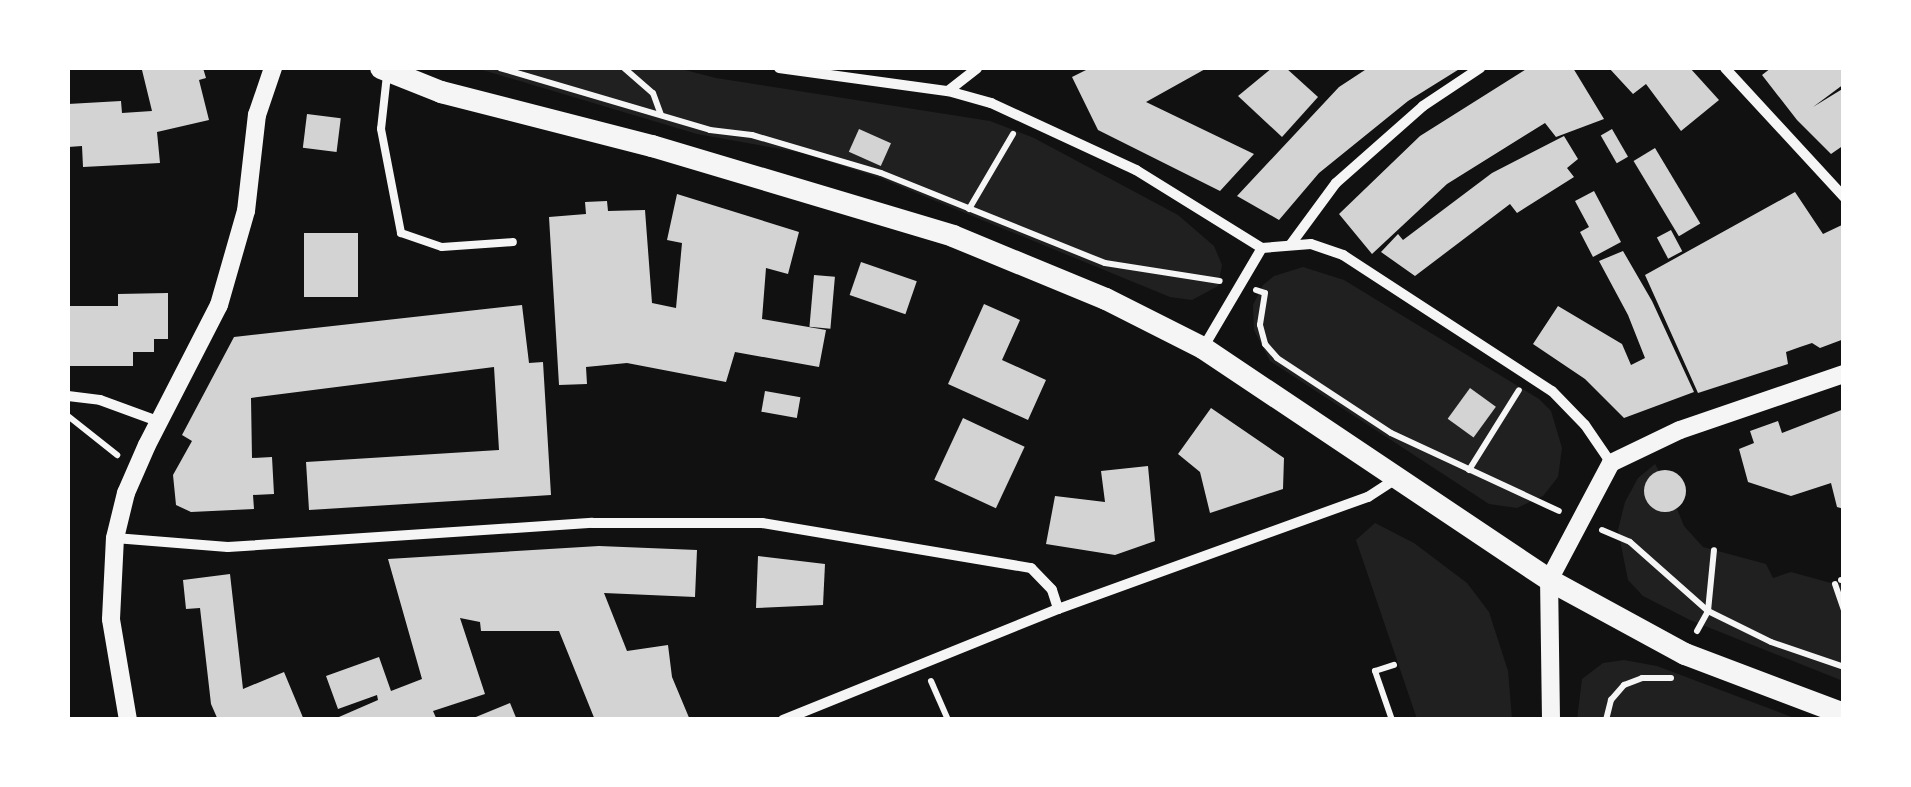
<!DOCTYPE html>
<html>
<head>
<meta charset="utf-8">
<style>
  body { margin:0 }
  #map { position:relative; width:1911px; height:787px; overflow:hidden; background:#111; font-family:Poppins,sans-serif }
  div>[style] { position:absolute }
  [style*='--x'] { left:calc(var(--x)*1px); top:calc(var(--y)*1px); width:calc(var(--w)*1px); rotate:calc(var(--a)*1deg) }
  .green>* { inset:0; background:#202020 }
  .building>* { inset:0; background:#d3d3d3; transform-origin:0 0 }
  .round { border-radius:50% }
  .path>* { height:6px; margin:-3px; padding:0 3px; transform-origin:3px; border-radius:3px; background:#f5f5f5 }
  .service>* { height:8px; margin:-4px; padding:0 4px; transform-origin:4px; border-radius:4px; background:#f5f5f5 }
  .minor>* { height:10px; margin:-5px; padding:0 5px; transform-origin:5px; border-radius:5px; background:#f5f5f5 }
  .tertiary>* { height:18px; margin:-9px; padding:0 9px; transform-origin:9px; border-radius:9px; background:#f5f5f5 }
  .primary>* { height:22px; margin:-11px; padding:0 11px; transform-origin:11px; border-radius:11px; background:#f5f5f5 }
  span { translate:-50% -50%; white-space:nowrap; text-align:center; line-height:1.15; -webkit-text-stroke:10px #fff; paint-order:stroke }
  .frame { position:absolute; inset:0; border:70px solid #fff; pointer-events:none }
</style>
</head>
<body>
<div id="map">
  <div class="green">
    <div style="clip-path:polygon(476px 68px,677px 68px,716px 78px,990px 121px,1034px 138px,1178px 215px,1214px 246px,1222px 265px,1218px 286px,1192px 300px,1170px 297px,880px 178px,803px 153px,697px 134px)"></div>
    <div style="clip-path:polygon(1303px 267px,1344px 280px,1539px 399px,1551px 411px,1562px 448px,1558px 477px,1543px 496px,1517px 508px,1489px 504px,1270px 361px,1254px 330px,1253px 305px,1263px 285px,1274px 276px)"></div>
    <div style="clip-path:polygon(1655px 464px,1659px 471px,1644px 488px,1647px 503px,1660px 512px,1677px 509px,1684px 526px,1703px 547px,1766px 564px,1773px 578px,1791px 572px,1838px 585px,1843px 574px,1843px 681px,1690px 620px,1643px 596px,1628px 580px,1618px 530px,1625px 502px,1638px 478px)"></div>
    <div style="clip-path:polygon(1375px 523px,1414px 543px,1467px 583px,1489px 612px,1508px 671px,1512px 719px,1417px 719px,1356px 540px)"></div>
    <div style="clip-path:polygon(1624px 660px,1657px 666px,1797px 719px,1577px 720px,1582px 679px,1603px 663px)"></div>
  </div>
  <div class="building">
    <div style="clip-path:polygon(154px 68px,203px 68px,206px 78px,199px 80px,209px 120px,157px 132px,160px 163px,83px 167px,82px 146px,68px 147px,68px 104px,121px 101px,122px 113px,152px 111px,142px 70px)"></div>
    <div style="clip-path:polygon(1090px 68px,1207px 68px,1146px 102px,1254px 154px,1220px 191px,1098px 130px,1072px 77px)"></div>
    <div style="clip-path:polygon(1272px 68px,1286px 68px,1318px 97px,1282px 137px,1238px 96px)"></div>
    <div style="clip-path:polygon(1368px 68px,1461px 68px,1408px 101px,1319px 173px,1279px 220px,1237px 196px,1339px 87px)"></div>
    <div style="clip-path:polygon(1528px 68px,1573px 68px,1604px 119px,1556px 137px,1545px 123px,1447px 184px,1372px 254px,1339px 214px,1420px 136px)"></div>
    <div style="clip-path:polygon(1609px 68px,1690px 68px,1719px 100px,1681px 131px,1646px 84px,1633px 94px)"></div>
    <div style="clip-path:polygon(1771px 68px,1844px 68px,1844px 84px,1813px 107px,1844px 88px,1844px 145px,1831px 154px,1797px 120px,1762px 75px)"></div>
    <div style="left:307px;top:114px;width:34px;height:34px;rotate:7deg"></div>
    <div style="left:859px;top:129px;width:35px;height:25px;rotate:24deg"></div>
    <div style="left:1612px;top:129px;width:32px;height:13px;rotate:60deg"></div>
    <div style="clip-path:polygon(1564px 136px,1578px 159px,1567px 168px,1574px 177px,1517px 213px,1510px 204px,1415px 276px,1381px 252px,1398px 234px,1403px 240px,1492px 173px)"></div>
    <div style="left:1655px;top:148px;width:88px;height:25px;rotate:59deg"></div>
    <div style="clip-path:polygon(1594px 191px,1621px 242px,1593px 257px,1580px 232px,1589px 227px,1575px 201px)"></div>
    <div style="clip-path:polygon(1795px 192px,1823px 234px,1844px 224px,1844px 339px,1820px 348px,1812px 343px,1800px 347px,1786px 352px,1788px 364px,1698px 393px,1645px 275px)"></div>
    <div style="clip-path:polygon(677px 194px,799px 232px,788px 274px,766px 268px,762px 319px,826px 330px,819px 367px,735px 352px,726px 382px,627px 363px,586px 367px,587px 384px,559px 385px,549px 217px,586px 214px,585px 202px,607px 201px,608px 211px,645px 210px,652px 303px,676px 308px,682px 243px,667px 240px)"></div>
    <div style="left:1671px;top:230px;width:24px;height:16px;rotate:62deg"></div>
    <div style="left:304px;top:233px;width:54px;height:64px"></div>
    <div style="clip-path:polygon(1623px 251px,1652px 301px,1694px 392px,1624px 418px,1585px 379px,1533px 344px,1558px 306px,1622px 344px,1631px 365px,1645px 358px,1628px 315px,1599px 261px)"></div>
    <div style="left:861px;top:262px;width:59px;height:35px;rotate:19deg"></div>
    <div style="left:814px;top:275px;width:21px;height:52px;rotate:5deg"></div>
    <div style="clip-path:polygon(168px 293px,168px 339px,154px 339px,154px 352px,133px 352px,133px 366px,68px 366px,68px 306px,118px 306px,118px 294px)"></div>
    <div style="clip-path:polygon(984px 304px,1020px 320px,1002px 360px,1046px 380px,1028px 420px,948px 384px)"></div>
    <div style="clip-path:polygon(522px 305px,529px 363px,543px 362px,551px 495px,309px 510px,306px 462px,499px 450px,494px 367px,251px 398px,252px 458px,272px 457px,274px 494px,253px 495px,254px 509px,191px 512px,176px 505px,173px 475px,192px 441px,182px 435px,234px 337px)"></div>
    <div style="left:1470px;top:388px;width:32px;height:38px;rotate:36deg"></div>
    <div style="left:765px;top:391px;width:36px;height:21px;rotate:10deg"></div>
    <div style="clip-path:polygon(1211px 408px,1284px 458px,1283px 489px,1210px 513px,1200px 472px,1178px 454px)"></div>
    <div style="clip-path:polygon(1844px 409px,1844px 509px,1837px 507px,1831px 483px,1791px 496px,1748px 482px,1739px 449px,1754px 443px,1750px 431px,1778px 421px,1782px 433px)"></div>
    <div style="left:963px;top:418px;width:68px;height:68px;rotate:25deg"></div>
    <div style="clip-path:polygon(1148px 466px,1155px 541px,1115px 555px,1046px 544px,1055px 496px,1105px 502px,1101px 471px)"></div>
    <div class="round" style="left:1644px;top:470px;width:42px;height:42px"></div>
    <div style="clip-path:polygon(599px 546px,697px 550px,695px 597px,604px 593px,627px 651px,668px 645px,672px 677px,690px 720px,595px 720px,559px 631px,481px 631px,480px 622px,460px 618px,485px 694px,433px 711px,437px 720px,332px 720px,378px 700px,377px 695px,338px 709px,326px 676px,379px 657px,391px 691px,422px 679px,388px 559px)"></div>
    <div style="clip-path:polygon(758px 556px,825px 564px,823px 605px,756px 608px)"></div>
    <div style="clip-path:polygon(230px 574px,243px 689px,284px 672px,304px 720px,218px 720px,211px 704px,200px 608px,186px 609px,183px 580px)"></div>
    <div style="clip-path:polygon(510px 703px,517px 720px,471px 720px,471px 719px)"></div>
  </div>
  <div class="path">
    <div style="--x:500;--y:68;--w:219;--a:16.4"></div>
    <div style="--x:710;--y:130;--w:42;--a:6.8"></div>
    <div style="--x:752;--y:135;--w:134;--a:16.4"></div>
    <div style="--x:881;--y:173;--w:241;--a:21.9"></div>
    <div style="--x:1105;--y:263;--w:116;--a:8.9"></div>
    <div style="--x:624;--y:68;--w:38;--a:41"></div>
    <div style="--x:653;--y:93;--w:23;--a:70"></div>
    <div style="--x:969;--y:209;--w:87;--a:-59.6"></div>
    <div style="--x:1256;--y:290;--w:9;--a:18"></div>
    <div style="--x:1265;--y:293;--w:32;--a:99"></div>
    <div style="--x:1260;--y:325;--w:20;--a:75"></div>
    <div style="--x:1265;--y:344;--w:18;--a:49"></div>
    <div style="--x:1277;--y:358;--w:136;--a:33.3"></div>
    <div style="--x:1391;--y:433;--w:185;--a:24.9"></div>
    <div style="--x:68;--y:416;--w:63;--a:38.5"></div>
    <div style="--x:1469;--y:470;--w:94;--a:-58"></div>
    <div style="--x:1602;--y:530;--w:30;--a:23"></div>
    <div style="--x:1630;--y:542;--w:104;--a:41.5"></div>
    <div style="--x:1708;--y:611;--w:70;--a:26.2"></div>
    <div style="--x:1771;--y:642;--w:77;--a:18.9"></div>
    <div style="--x:1841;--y:580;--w:3;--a:0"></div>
    <div style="--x:1835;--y:584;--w:28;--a:71"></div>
    <div style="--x:1697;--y:631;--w:23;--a:-61"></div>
    <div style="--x:1708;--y:611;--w:61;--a:-84.4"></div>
    <div style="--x:931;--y:681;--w:43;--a:66.4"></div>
    <div style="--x:1392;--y:720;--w:52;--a:-109.1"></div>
    <div style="--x:1375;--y:671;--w:20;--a:-18"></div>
    <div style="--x:1606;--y:720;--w:21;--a:-76"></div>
    <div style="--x:1611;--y:700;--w:20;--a:-49"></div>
    <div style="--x:1624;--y:685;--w:19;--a:-21"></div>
    <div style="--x:1642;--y:678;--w:29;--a:0"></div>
  </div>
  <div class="service">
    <div style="--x:387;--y:75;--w:54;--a:96.3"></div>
    <div style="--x:381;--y:129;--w:106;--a:79.1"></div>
    <div style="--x:401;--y:233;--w:43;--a:18.9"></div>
    <div style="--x:442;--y:247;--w:71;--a:-4"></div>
  </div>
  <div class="minor">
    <div style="--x:779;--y:68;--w:171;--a:7.8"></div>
    <div style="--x:948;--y:91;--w:45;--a:15.6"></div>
    <div style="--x:991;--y:103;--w:160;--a:24.8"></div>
    <div style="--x:1136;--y:170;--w:148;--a:31.8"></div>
    <div style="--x:1262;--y:248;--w:49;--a:-4.7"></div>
    <div style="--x:1311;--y:244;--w:34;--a:19"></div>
    <div style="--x:1343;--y:255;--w:249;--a:33.1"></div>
    <div style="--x:1552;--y:391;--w:47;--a:45.9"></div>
    <div style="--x:1585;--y:425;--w:46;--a:55.6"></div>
    <div style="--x:1725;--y:68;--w:176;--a:47.3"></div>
    <div style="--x:948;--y:91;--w:37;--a:-38"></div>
    <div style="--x:1291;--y:244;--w:76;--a:-53.6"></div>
    <div style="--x:1336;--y:183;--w:116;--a:-41.5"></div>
    <div style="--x:1423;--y:106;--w:69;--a:-33.7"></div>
    <div style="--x:1203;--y:348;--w:116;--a:-59.5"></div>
    <div style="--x:68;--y:396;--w:32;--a:7"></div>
    <div style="--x:100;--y:400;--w:64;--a:20.1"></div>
    <div style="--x:115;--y:538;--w:113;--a:4.6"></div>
    <div style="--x:228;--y:547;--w:365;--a:-3.8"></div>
    <div style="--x:592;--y:523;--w:170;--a:0"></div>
    <div style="--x:762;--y:523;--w:273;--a:9.5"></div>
    <div style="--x:1031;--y:568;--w:30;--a:46"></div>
    <div style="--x:1052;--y:590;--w:20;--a:72"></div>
    <div style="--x:783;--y:720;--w:297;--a:-22"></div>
    <div style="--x:1058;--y:609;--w:330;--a:-19.9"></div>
    <div style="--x:1368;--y:497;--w:33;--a:-33"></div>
  </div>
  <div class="tertiary">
    <div style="--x:128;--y:720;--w:102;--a:-99.6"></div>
    <div style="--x:111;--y:619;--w:81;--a:-87.2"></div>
    <div style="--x:115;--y:538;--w:46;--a:-76.3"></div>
    <div style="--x:126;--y:493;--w:52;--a:-66.4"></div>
    <div style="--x:147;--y:445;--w:157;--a:-62.8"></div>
    <div style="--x:219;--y:305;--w:98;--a:-74"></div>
    <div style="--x:246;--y:211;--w:97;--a:-83.5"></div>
    <div style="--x:257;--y:115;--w:50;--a:-71.2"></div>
    <div style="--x:1551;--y:720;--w:140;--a:-90.8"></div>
    <div style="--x:1549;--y:580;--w:132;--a:-62.1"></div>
    <div style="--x:1611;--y:463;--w:76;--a:-25.6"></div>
    <div style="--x:1680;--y:430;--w:173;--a:-18.9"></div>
  </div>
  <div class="primary">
    <div style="--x:381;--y:68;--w:65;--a:21.8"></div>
    <div style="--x:441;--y:92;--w:218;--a:14.4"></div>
    <div style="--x:652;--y:146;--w:314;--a:16.6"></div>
    <div style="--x:953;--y:236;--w:165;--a:22.4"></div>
    <div style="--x:1106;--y:299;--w:109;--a:26.8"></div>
    <div style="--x:1203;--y:348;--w:417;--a:33.8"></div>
    <div style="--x:1549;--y:580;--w:155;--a:28.6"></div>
    <div style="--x:1685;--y:654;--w:170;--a:20.7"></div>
  </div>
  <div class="frame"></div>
</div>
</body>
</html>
